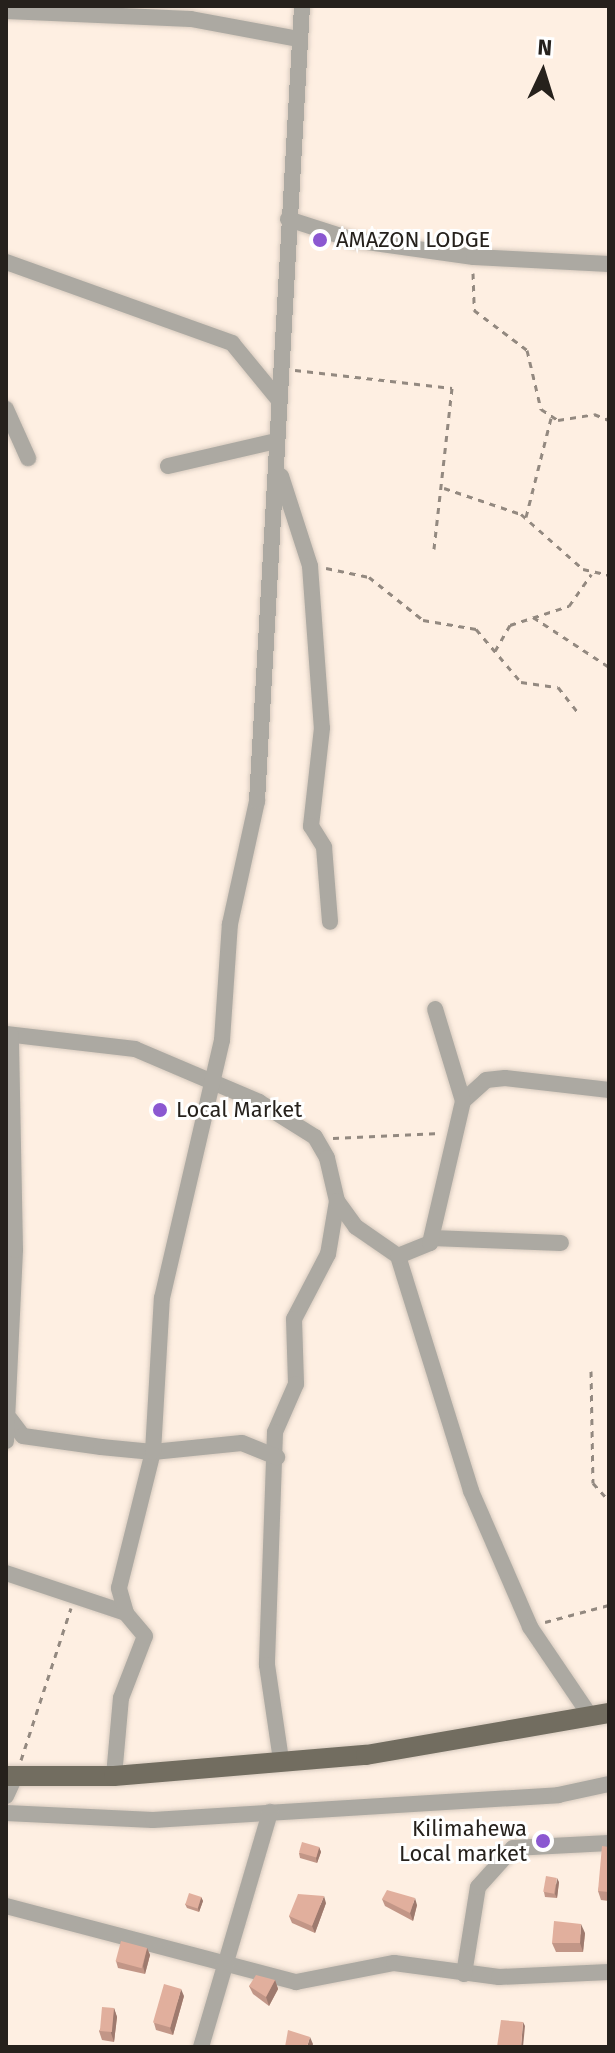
<!DOCTYPE html>
<html>
<head>
<meta charset="utf-8">
<style>
  body { margin:0 }
  #map { position:relative; width:615px; height:2053px; overflow:hidden; background:#feefe2; font-family:"Fira Sans",sans-serif }
  div>[style] { position:absolute }
  [style*='--x'] { left:calc(var(--x)*1px); top:calc(var(--y)*1px); width:calc(var(--w)*1px); rotate:calc(var(--a)*1deg) }
  .path>* { height:3px; margin-top:-1.5px; transform-origin:0; background:repeating-linear-gradient(90deg,#938980 0 6px,transparent 0 12px) }
  .roads { filter:drop-shadow(0 0 2px #d7cabe) drop-shadow(0 0 2px #d7cabe) }
  .minor>* { height:16px; margin:-8px; padding:0 8px; transform-origin:8px; border-radius:8px; background:#aca9a2 }
  .major>* { height:20px; margin:-10px; padding:0 10px; transform-origin:10px; border-radius:10px; background:#726d60 }
  .wall>* { inset:0; background:#c29687 }
  .shaded-wall>* { inset:0; background:#9e7a6e }
  .building>* { inset:0; background:#e1af9d; transform-origin:0 0 }
  .dots>* { width:22px; height:22px; translate:-50% -50%; box-sizing:border-box; border:4px solid #fff; border-radius:50% }
  span { translate:-50% -50%; white-space:nowrap; text-align:center; line-height:1.15; -webkit-text-stroke:6px #fff; paint-order:stroke }
  .poi-label { font-size:22px; color:#26211c }
  .left { translate:0 -50%; text-align:left }
  .right { translate:-100% -50%; text-align:right }
  .frame { position:absolute; inset:0; border:8px solid #26211c; pointer-events:none }
  .north { position:absolute; left:503px; top:32px; width:80px; height:80px; -webkit-text-stroke:6px #fff; paint-order:stroke; rotate:4deg; font-size:22px; font-weight:700; line-height:32px; text-align:center; color:#26211c }
  .north::after { content:''; display:block; margin:auto; width:28px; height:36px; background:#26211c; clip-path:polygon(50% 0,100% 100%,50% 72%,0 100%) }
</style>
</head>
<body>
<div id="map">
  <div class="path">
    <div style="--x:473;--y:273;--w:37;--a:88"></div>
    <div style="--x:474;--y:310;--w:66;--a:37"></div>
    <div style="--x:527;--y:350;--w:61;--a:76.7"></div>
    <div style="--x:541;--y:409;--w:20;--a:33"></div>
    <div style="--x:558;--y:420;--w:36;--a:-9"></div>
    <div style="--x:594;--y:414;--w:16;--a:22"></div>
    <div style="--x:295;--y:370;--w:158;--a:6.5"></div>
    <div style="--x:452;--y:388;--w:162;--a:96.4"></div>
    <div style="--x:444;--y:488;--w:81;--a:18.7"></div>
    <div style="--x:521;--y:514;--w:83;--a:41.6"></div>
    <div style="--x:583;--y:569;--w:27;--a:13"></div>
    <div style="--x:526;--y:517;--w:102;--a:-75.8"></div>
    <div style="--x:326;--y:568;--w:44;--a:11.8"></div>
    <div style="--x:369;--y:577;--w:69;--a:38.5"></div>
    <div style="--x:423;--y:620;--w:54;--a:9.6"></div>
    <div style="--x:476;--y:629;--w:70;--a:49.7"></div>
    <div style="--x:521;--y:682;--w:37;--a:8"></div>
    <div style="--x:558;--y:687;--w:31;--a:52"></div>
    <div style="--x:533;--y:617;--w:91;--a:33.3"></div>
    <div style="--x:495;--y:651;--w:30;--a:-60"></div>
    <div style="--x:510;--y:625;--w:62;--a:-17.9"></div>
    <div style="--x:569;--y:606;--w:39;--a:-55"></div>
    <div style="--x:333;--y:1138;--w:107;--a:-2.7"></div>
    <div style="--x:591;--y:1371;--w:112;--a:89"></div>
    <div style="--x:593;--y:1483;--w:24;--a:48"></div>
    <div style="--x:545;--y:1622;--w:66;--a:-14.9"></div>
    <div style="--x:21;--y:1760;--w:160;--a:-71.8"></div>
  </div>
  <div class="roads">
    <div class="minor">
      <div style="--x:6;--y:11;--w:185;--a:2.5"></div>
      <div style="--x:191;--y:19;--w:110;--a:10.5"></div>
      <div style="--x:288;--y:219;--w:68;--a:17.9"></div>
      <div style="--x:353;--y:240;--w:122;--a:8"></div>
      <div style="--x:474;--y:257;--w:135;--a:3"></div>
      <div style="--x:6;--y:262;--w:240;--a:19.7"></div>
      <div style="--x:232;--y:343;--w:72;--a:50.6"></div>
      <div style="--x:6;--y:409;--w:54;--a:65.8"></div>
      <div style="--x:168;--y:466;--w:111;--a:-13"></div>
      <div style="--x:281;--y:476;--w:95;--a:72.1"></div>
      <div style="--x:310;--y:566;--w:162;--a:85.8"></div>
      <div style="--x:322;--y:728;--w:99;--a:96.4"></div>
      <div style="--x:311;--y:826;--w:25;--a:58"></div>
      <div style="--x:324;--y:847;--w:75;--a:85.4"></div>
      <div style="--x:6;--y:1034;--w:130;--a:6.6"></div>
      <div style="--x:135;--y:1049;--w:135;--a:23.1"></div>
      <div style="--x:259;--y:1102;--w:66;--a:32"></div>
      <div style="--x:315;--y:1137;--w:24;--a:60"></div>
      <div style="--x:327;--y:1158;--w:44;--a:76.9"></div>
      <div style="--x:337;--y:1201;--w:54;--a:99.6"></div>
      <div style="--x:328;--y:1254;--w:73;--a:117.6"></div>
      <div style="--x:294;--y:1319;--w:65;--a:88.2"></div>
      <div style="--x:296;--y:1384;--w:52;--a:113.6"></div>
      <div style="--x:275;--y:1432;--w:233;--a:92"></div>
      <div style="--x:267;--y:1665;--w:96;--a:81.6"></div>
      <div style="--x:463;--y:1101;--w:31;--a:-42"></div>
      <div style="--x:486;--y:1080;--w:19;--a:-6"></div>
      <div style="--x:505;--y:1078;--w:105;--a:6.6"></div>
      <div style="--x:337;--y:1201;--w:32;--a:54"></div>
      <div style="--x:356;--y:1227;--w:51;--a:34.6"></div>
      <div style="--x:398;--y:1256;--w:246;--a:72.7"></div>
      <div style="--x:471;--y:1491;--w:148;--a:66.5"></div>
      <div style="--x:530;--y:1627;--w:109;--a:55.9"></div>
      <div style="--x:432;--y:1238;--w:129;--a:2.2"></div>
      <div style="--x:398;--y:1256;--w:35;--a:-22"></div>
      <div style="--x:430;--y:1243;--w:146;--a:-76.9"></div>
      <div style="--x:463;--y:1101;--w:96;--a:-106.9"></div>
      <div style="--x:10;--y:1419;--w:21;--a:53"></div>
      <div style="--x:23;--y:1436;--w:79;--a:8"></div>
      <div style="--x:101;--y:1447;--w:52;--a:5.5"></div>
      <div style="--x:153;--y:1452;--w:89;--a:-5.8"></div>
      <div style="--x:242;--y:1443;--w:38;--a:22"></div>
      <div style="--x:6;--y:1441;--w:191;--a:-87.3"></div>
      <div style="--x:15;--y:1250;--w:215;--a:-91.1"></div>
      <div style="--x:6;--y:1573;--w:126;--a:18.4"></div>
      <div style="--x:114;--y:1776;--w:78;--a:-84.9"></div>
      <div style="--x:121;--y:1698;--w:66;--a:-68.8"></div>
      <div style="--x:145;--y:1636;--w:30;--a:-130"></div>
      <div style="--x:126;--y:1613;--w:26;--a:-106"></div>
      <div style="--x:119;--y:1588;--w:140;--a:-76"></div>
      <div style="--x:153;--y:1452;--w:154;--a:-86.7"></div>
      <div style="--x:162;--y:1298;--w:265;--a:-76.9"></div>
      <div style="--x:222;--y:1040;--w:116;--a:-86.1"></div>
      <div style="--x:230;--y:924;--w:126;--a:-77.6"></div>
      <div style="--x:257;--y:801;--w:796;--a:-86.76"></div>
      <div style="--x:6;--y:1796;--w:21;--a:-65"></div>
      <div style="--x:6;--y:1813;--w:147;--a:2.7"></div>
      <div style="--x:153;--y:1820;--w:406;--a:-3.5"></div>
      <div style="--x:558;--y:1795;--w:52;--a:-12.2"></div>
      <div style="--x:6;--y:1906;--w:300;--a:14.7"></div>
      <div style="--x:296;--y:1982;--w:100;--a:-11"></div>
      <div style="--x:394;--y:1963;--w:106;--a:7.6"></div>
      <div style="--x:499;--y:1977;--w:110;--a:-2.6"></div>
      <div style="--x:464;--y:1974;--w:88;--a:-80.9"></div>
      <div style="--x:478;--y:1887;--w:52;--a:-48.1"></div>
      <div style="--x:513;--y:1848;--w:96;--a:-3"></div>
      <div style="--x:201;--y:2047;--w:245;--a:-73.6"></div>
    </div>
    <div class="major">
      <div style="--x:6;--y:1776;--w:108;--a:0"></div>
      <div style="--x:114;--y:1776;--w:253;--a:-4.8"></div>
      <div style="--x:366;--y:1755;--w:247;--a:-9.8"></div>
    </div>
  </div>
  <div class="wall">
    <div style="clip-path:polygon(319px 1847px,321px 1852px,317px 1863px,300px 1858px,299px 1853px)"></div>
    <div style="clip-path:polygon(609px 1847px,609px 1901px,601px 1900px,598px 1891px)"></div>
    <div style="clip-path:polygon(559px 1882px,557px 1898px,545px 1897px,544px 1892px)"></div>
    <div style="clip-path:polygon(201px 1897px,203px 1901px,199px 1912px,187px 1908px,185px 1904px)"></div>
    <div style="clip-path:polygon(382px 1899px,417px 1905px,413px 1921px,385px 1906px)"></div>
    <div style="clip-path:polygon(326px 1903px,315px 1933px,292px 1923px,289px 1916px)"></div>
    <div style="clip-path:polygon(585px 1933px,583px 1952px,556px 1952px,552px 1943px)"></div>
    <div style="clip-path:polygon(147px 1948px,150px 1955px,145px 1974px,118px 1968px,116px 1961px)"></div>
    <div style="clip-path:polygon(275px 1980px,278px 1989px,269px 2006px,253px 1994px,249px 1986px)"></div>
    <div style="clip-path:polygon(184px 1996px,173px 2035px,156px 2030px,154px 2023px)"></div>
    <div style="clip-path:polygon(114px 2008px,117px 2017px,114px 2042px,102px 2040px,99px 2031px)"></div>
  </div>
  <div class="shaded-wall">
    <div style="clip-path:polygon(319px 1847px,321px 1852px,317px 1863px,316px 1858px)"></div>
    <div style="clip-path:polygon(557px 1878px,559px 1882px,557px 1898px,555px 1894px)"></div>
    <div style="clip-path:polygon(324px 1896px,326px 1903px,315px 1933px,312px 1926px)"></div>
    <div style="clip-path:polygon(201px 1897px,203px 1901px,199px 1912px,198px 1908px)"></div>
    <div style="clip-path:polygon(415px 1898px,417px 1905px,413px 1921px,410px 1913px)"></div>
    <div style="clip-path:polygon(581px 1924px,585px 1933px,583px 1952px,580px 1943px)"></div>
    <div style="clip-path:polygon(147px 1948px,150px 1955px,145px 1974px,143px 1966px)"></div>
    <div style="clip-path:polygon(275px 1980px,278px 1989px,269px 2006px,266px 1997px)"></div>
    <div style="clip-path:polygon(181px 1989px,184px 1996px,173px 2035px,170px 2028px)"></div>
    <div style="clip-path:polygon(114px 2008px,117px 2017px,114px 2042px,111px 2033px)"></div>
    <div style="clip-path:polygon(523px 2022px,525px 2026px,523px 2047px,521px 2047px)"></div>
    <div style="clip-path:polygon(310px 2037px,313px 2044px,312px 2047px,307px 2047px)"></div>
  </div>
  <div class="building">
    <div style="left:302px;top:1842px;width:18px;height:11px;rotate:16deg"></div>
    <div style="clip-path:polygon(602px 1846px,609px 1847px,609px 1892px,598px 1891px)"></div>
    <div style="left:546px;top:1876px;width:11px;height:16px;rotate:10deg"></div>
    <div style="clip-path:polygon(387px 1890px,415px 1898px,410px 1913px,382px 1899px)"></div>
    <div style="left:189px;top:1893px;width:13px;height:12px;rotate:18deg"></div>
    <div style="clip-path:polygon(298px 1894px,324px 1896px,312px 1926px,289px 1916px)"></div>
    <div style="clip-path:polygon(554px 1921px,581px 1924px,580px 1943px,552px 1943px)"></div>
    <div style="left:121px;top:1941px;width:27px;height:21px;rotate:15deg"></div>
    <div style="clip-path:polygon(256px 1975px,275px 1980px,266px 1997px,249px 1986px)"></div>
    <div style="left:164px;top:1984px;width:18px;height:40px;rotate:16deg"></div>
    <div style="left:102px;top:2007px;width:12px;height:24px;rotate:5deg"></div>
    <div style="clip-path:polygon(501px 2020px,523px 2022px,521px 2047px,497px 2047px)"></div>
    <div style="clip-path:polygon(288px 2030px,310px 2037px,307px 2047px,285px 2047px)"></div>
  </div>
  <div class="dots">
    <div style="left:320px;top:240px;background:#8b58d1"></div>
    <div style="left:160px;top:1110px;background:#8b58d1"></div>
    <div style="left:543px;top:1841px;background:#8b58d1"></div>
  </div>
  <div class="poi-label">
    <span class="left" style="left:336px;top:240px">AMAZON LODGE</span>
    <span class="left" style="left:176px;top:1110px">Local Market</span>
    <span class="right" style="left:527px;top:1841px">Kilimahewa<br>Local market</span>
  </div>
  <div class="frame"></div>
  <div class="north">N</div>
</div>
</body>
</html>
